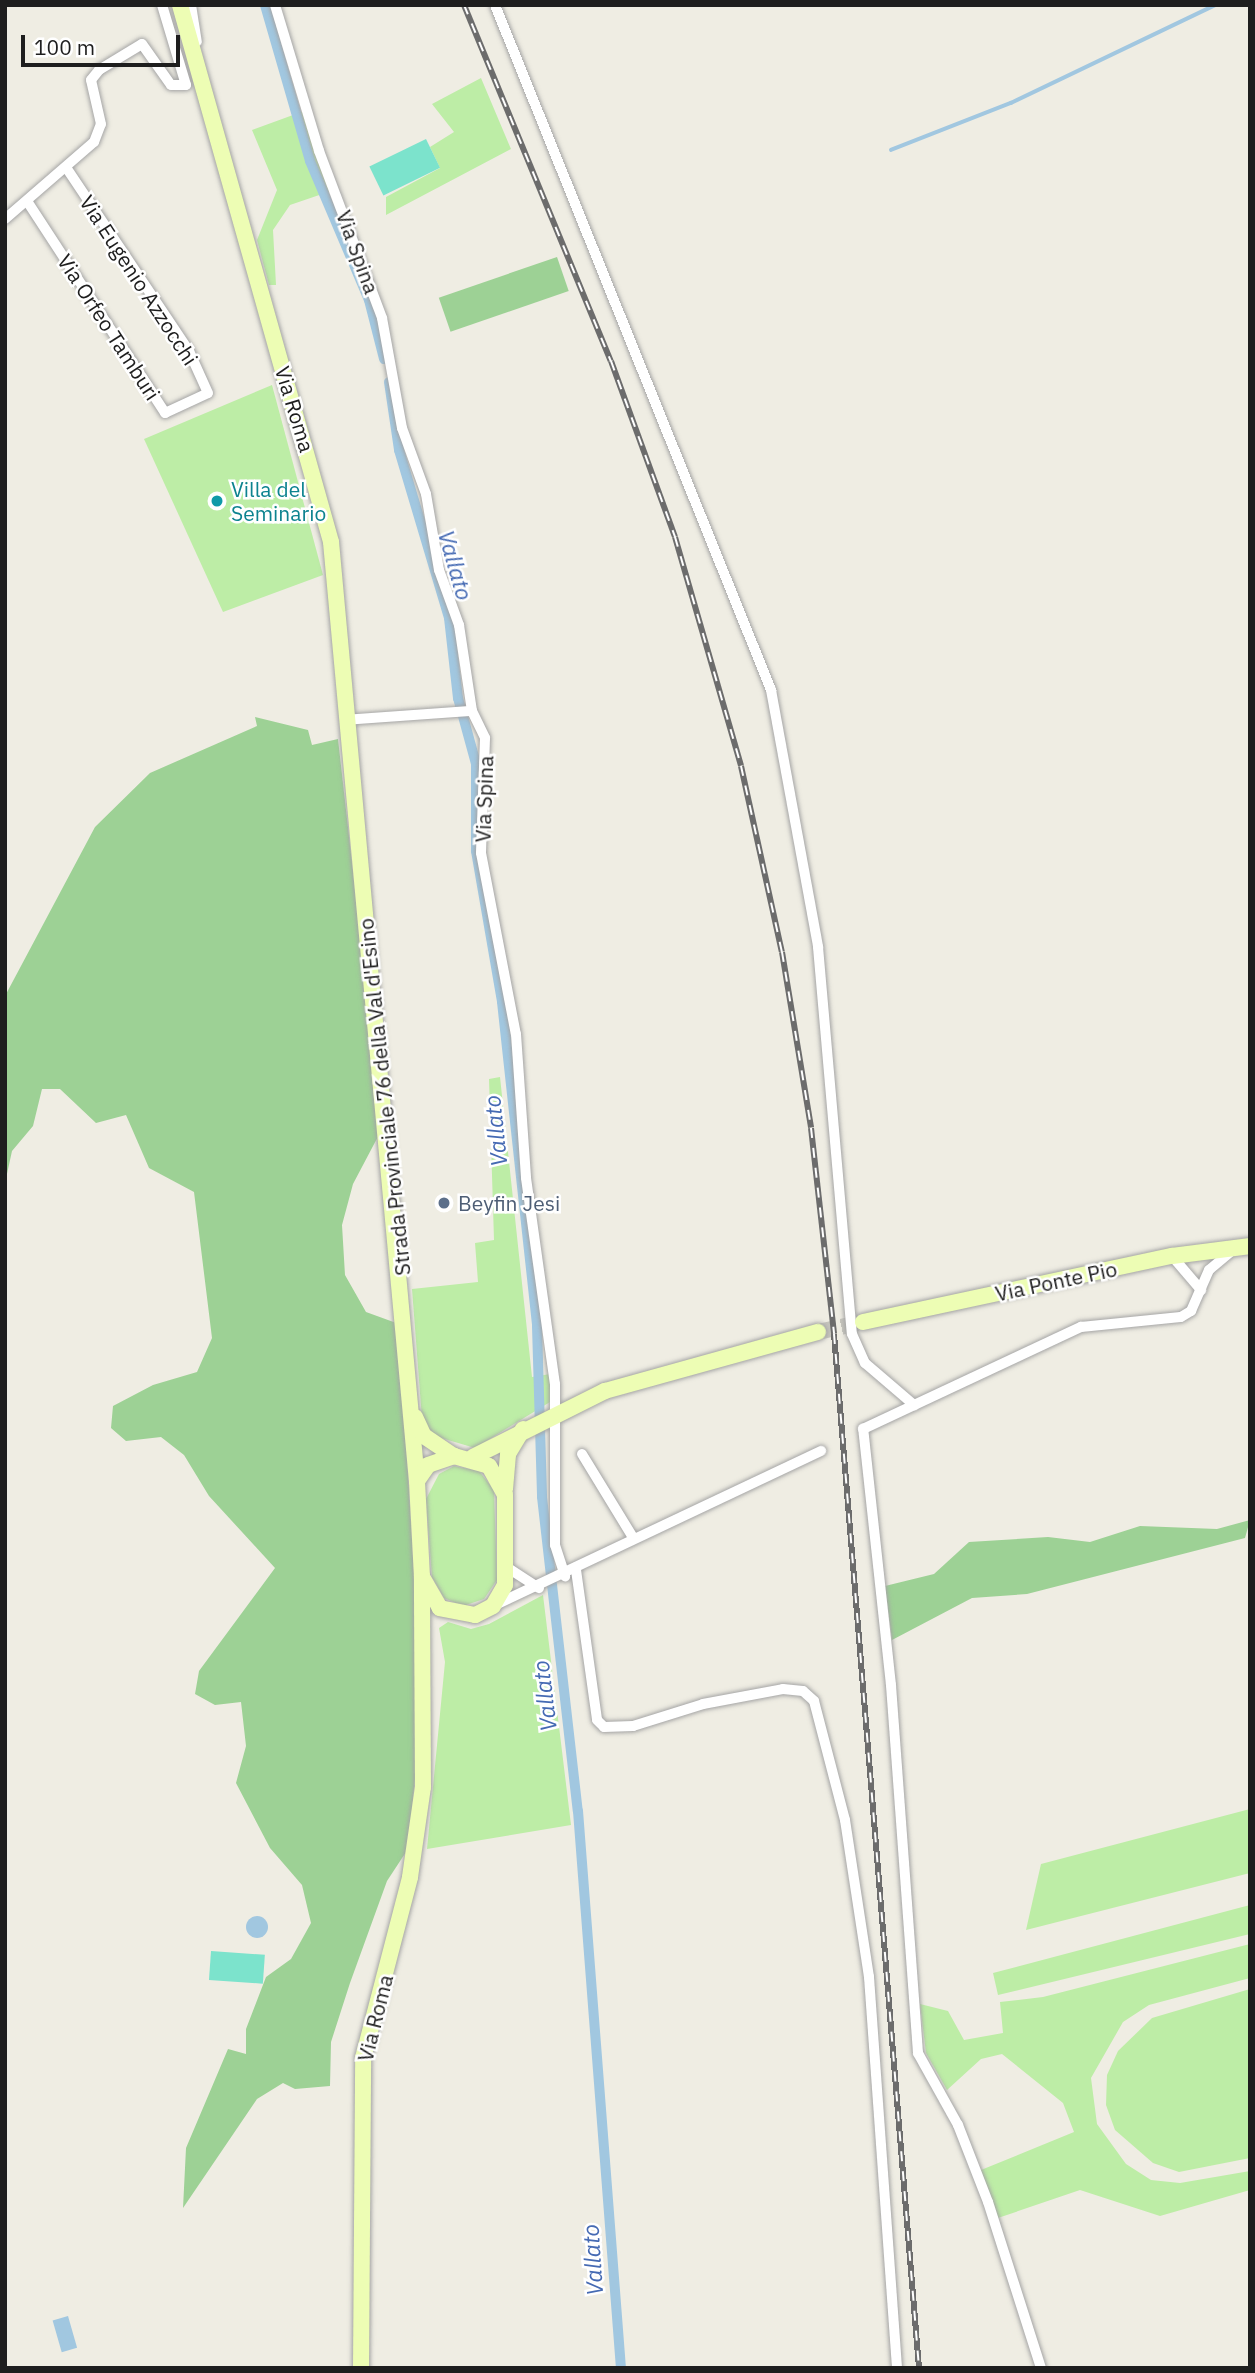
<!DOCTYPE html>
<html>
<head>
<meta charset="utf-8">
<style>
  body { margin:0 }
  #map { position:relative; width:1255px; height:2373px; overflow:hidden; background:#efede3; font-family:"IBM Plex Sans",sans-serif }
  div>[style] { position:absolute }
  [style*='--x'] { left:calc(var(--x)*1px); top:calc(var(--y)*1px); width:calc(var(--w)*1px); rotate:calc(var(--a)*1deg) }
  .grass>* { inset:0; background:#bdeda6 }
  .forest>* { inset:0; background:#9dd195; transform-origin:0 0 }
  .pitch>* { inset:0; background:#7ce3cc; transform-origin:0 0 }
  .water>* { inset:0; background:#a1c7e0; transform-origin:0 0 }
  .round { border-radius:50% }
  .stream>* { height:3.5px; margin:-1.75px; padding:0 1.75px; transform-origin:1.75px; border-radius:1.75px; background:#a1c7e0 }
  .canal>* { height:10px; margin:-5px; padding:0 5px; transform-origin:5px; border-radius:5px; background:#a1c7e0 }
  .secondary-tunnel>* { height:16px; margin-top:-8px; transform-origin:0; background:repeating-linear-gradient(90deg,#c5c4bc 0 16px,transparent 0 24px) }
  .roads { filter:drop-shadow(0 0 2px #a5a5a5) drop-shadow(0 0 2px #a5a5a5) }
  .street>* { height:10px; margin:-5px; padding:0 5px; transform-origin:5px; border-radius:5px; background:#fff }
  .secondary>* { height:16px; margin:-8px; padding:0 8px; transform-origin:8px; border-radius:8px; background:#edfdb4 }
  .rail>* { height:6px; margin-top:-3px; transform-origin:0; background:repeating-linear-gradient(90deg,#fff 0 10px,#6c6c6c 0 20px); box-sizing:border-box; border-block:2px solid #6c6c6c }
  .dots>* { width:19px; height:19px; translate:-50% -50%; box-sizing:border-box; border:4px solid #fff; border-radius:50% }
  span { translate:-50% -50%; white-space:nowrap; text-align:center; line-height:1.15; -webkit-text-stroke:5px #fff; paint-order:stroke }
  .street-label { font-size:21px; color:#1e1e1e }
  .culture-label { font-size:21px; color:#0d838f }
  .left { translate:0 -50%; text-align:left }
  .service-label { font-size:21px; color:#4e5e75 }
  .water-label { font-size:23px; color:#456ab3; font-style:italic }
  .frame { position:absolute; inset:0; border:7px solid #1e1e1e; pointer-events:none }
  .scale { position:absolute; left:21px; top:35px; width:159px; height:32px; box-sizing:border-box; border:4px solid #1e1e1e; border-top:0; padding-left:9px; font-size:21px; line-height:24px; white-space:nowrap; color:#1e1e1e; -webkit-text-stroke:5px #fff; paint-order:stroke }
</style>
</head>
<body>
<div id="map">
  <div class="grass">
    <div style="clip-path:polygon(481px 78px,511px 149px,386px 215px,386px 197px,440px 168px,430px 147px,454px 132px,432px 104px)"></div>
    <div style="clip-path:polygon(304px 111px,331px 191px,290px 205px,273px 230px,276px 285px,269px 285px,257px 240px,277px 190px,252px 130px)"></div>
    <div style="clip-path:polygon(272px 385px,323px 575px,223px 612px,144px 439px)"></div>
    <div style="clip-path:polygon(500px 1077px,532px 1377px,550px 1374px,550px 1402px,475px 1448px,431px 1435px,422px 1419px,412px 1289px,478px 1282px,475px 1243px,494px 1240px,489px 1079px)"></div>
    <div style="clip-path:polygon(454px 1466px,479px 1471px,494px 1490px,497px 1580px,484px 1599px,463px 1606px,444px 1598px,432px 1577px,426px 1499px,439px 1474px)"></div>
    <div style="clip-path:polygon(543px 1595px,571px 1825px,427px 1849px,445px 1662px,439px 1628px,448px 1622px,471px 1629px,489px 1624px)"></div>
    <div style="clip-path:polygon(1250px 1809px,1250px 1873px,1026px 1930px,1041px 1864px)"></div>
    <div style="clip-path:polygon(1250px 1905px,1250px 1934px,998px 1995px,993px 1973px)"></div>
    <div style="clip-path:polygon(1250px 1944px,1250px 1978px,1149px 2005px,1123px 2022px,1091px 2078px,1097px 2124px,1126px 2164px,1151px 2180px,1180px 2183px,1250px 2171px,1250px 2190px,1160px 2216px,1080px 2190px,998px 2218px,981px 2170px,1074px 2132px,1063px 2103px,1002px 2054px,981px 2059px,947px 2090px,926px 2053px,920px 2004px,948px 2011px,964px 2040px,1003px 2033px,1000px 2002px,1043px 1997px)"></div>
    <div style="clip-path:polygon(1250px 1989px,1250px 2158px,1179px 2172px,1153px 2163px,1115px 2130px,1106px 2105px,1107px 2075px,1118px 2051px,1152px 2018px)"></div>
  </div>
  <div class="forest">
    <div style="left:557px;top:257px;width:36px;height:125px;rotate:71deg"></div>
    <div style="clip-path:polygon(255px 717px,308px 730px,312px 745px,338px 739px,382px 1129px,353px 1184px,342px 1225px,345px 1275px,366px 1312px,399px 1324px,414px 1574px,416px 1769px,408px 1849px,387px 1881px,350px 1983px,331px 2042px,330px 2086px,295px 2089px,283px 2083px,257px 2099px,183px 2208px,186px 2148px,228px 2049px,246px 2054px,246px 2029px,266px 1977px,291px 1959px,311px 1923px,302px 1885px,270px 1848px,236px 1783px,246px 1746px,241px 1702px,215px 1705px,195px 1694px,199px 1671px,275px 1568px,209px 1496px,184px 1455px,161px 1437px,126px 1441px,111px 1428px,113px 1406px,153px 1385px,197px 1372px,212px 1338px,194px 1192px,149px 1168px,126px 1115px,96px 1123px,60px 1089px,42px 1089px,33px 1126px,12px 1151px,5px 1183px,5px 996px,95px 827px,150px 773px,257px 726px)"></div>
    <div style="clip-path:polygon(1250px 1520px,1245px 1538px,1027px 1594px,972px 1598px,892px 1640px,885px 1586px,934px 1574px,969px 1542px,1048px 1537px,1090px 1542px,1140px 1526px,1217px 1529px)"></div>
  </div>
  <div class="pitch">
    <div style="left:426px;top:139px;width:32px;height:63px;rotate:64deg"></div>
    <div style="left:211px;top:1951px;width:54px;height:29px;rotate:4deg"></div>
  </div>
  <div class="water">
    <div class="round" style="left:246px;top:1916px;width:22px;height:22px"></div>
    <div style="left:68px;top:2316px;width:33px;height:16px;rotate:74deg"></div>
  </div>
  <div class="stream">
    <div style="--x:891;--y:150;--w:129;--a:-21.4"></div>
    <div style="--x:1011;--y:103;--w:227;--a:-25.6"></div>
  </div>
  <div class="canal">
    <div style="--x:265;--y:5;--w:162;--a:73.9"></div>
    <div style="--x:310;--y:161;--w:151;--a:67"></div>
    <div style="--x:369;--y:300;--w:61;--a:75.7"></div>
    <div style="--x:389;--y:382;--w:69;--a:81.6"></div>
    <div style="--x:399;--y:450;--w:175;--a:73.4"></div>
    <div style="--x:449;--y:618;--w:81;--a:83.6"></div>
    <div style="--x:458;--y:698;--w:68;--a:74.7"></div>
    <div style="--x:476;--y:764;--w:87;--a:90"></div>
    <div style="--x:476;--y:851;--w:153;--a:80.2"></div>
    <div style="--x:502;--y:1002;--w:326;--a:83.8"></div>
    <div style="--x:537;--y:1326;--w:171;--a:88.3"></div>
    <div style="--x:542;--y:1497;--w:316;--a:83.5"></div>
    <div style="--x:578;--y:1811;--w:559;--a:85.59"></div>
  </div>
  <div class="secondary-tunnel">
    <div style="--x:818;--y:1332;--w:46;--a:-12.5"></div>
  </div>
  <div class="roads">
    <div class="street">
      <div style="--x:191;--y:5;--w:37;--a:81"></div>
      <div style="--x:275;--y:5;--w:152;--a:73.2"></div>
      <div style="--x:319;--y:151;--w:178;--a:69.3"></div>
      <div style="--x:382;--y:318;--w:112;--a:79.7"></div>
      <div style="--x:402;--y:428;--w:70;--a:70"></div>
      <div style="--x:426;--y:494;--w:77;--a:80.3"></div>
      <div style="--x:439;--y:570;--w:59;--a:70"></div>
      <div style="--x:459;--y:625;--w:87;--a:81.4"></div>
      <div style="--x:472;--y:711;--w:30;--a:64"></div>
      <div style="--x:485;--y:738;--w:115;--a:92"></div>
      <div style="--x:481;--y:853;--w:184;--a:79.1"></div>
      <div style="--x:516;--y:1034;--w:144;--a:86"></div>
      <div style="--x:526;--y:1178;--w:208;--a:82"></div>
      <div style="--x:555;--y:1384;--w:161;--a:90"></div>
      <div style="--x:555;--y:1545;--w:33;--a:72"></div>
      <div style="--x:495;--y:5;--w:739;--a:68.05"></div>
      <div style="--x:771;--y:690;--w:261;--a:79.6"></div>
      <div style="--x:818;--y:947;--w:388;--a:85"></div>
      <div style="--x:852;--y:1334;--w:32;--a:66"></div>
      <div style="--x:865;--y:1363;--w:65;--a:40.6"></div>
      <div style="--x:27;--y:201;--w:253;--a:56.9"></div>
      <div style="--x:165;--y:413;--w:47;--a:-24.9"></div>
      <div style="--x:208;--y:393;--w:46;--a:-114.3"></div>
      <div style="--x:189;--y:351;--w:219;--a:-123.8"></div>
      <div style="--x:5;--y:219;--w:118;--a:-40.9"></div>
      <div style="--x:94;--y:142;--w:19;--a:-69"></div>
      <div style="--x:101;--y:124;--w:45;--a:-102.8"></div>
      <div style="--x:91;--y:80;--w:13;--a:-51"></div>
      <div style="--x:99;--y:70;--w:50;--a:-31.2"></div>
      <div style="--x:142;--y:44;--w:50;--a:54.7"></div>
      <div style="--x:171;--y:85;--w:15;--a:0"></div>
      <div style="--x:186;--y:85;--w:84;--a:-106.7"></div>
      <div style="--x:345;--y:720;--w:127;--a:-4.1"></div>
      <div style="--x:1172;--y:1256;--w:45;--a:49.5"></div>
      <div style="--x:582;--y:1454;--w:96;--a:58.6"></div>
      <div style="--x:508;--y:1568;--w:37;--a:33"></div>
      <div style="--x:576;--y:1570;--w:151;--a:82"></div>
      <div style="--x:597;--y:1720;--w:10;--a:45"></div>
      <div style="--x:604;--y:1727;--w:29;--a:-2"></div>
      <div style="--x:633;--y:1726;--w:73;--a:-17.4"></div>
      <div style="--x:703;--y:1704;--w:81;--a:-10.6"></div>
      <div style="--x:783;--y:1689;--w:20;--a:6"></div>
      <div style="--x:803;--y:1691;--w:15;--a:42"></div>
      <div style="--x:814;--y:1701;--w:123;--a:75.4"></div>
      <div style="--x:845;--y:1820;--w:159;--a:81.3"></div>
      <div style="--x:869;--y:1977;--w:392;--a:85.9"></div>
      <div style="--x:493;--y:1606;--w:363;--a:-25.3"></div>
      <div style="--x:1041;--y:2368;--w:174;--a:-107.7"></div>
      <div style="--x:988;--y:2202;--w:83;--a:-111.3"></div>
      <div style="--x:958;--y:2125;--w:82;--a:-119.1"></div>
      <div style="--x:918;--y:2053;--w:369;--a:-94.2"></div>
      <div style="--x:891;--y:1685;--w:258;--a:-96.2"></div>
      <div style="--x:863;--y:1429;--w:241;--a:-25.1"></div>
      <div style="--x:1081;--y:1327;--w:100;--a:-5.7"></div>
      <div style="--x:1181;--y:1317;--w:12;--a:-31"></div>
      <div style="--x:1191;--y:1311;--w:45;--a:-66.3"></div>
      <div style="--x:1209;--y:1270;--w:30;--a:-40"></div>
    </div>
    <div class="secondary">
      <div style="--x:180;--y:5;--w:558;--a:74.29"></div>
      <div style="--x:331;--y:542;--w:943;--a:84.77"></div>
      <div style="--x:863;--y:1322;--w:316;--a:-12.1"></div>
      <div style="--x:1172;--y:1256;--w:79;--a:-7.3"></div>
      <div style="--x:415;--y:1417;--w:21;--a:65"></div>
      <div style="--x:424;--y:1436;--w:36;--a:34"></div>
      <div style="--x:454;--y:1456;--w:36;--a:16"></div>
      <div style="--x:489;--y:1466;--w:33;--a:61"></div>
      <div style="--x:505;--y:1495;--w:90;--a:90"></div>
      <div style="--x:505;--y:1585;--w:24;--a:120"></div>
      <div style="--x:493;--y:1606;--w:20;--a:153"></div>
      <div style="--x:475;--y:1615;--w:36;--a:-169"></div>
      <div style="--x:440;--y:1608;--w:36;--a:-120"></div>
      <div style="--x:422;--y:1577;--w:96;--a:-93"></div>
      <div style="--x:417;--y:1481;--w:19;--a:-55"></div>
      <div style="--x:428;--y:1465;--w:28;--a:-19"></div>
      <div style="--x:473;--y:1457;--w:148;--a:-26.6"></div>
      <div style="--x:605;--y:1391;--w:221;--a:-15.5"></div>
      <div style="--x:505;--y:1489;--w:35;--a:-85"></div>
      <div style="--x:508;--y:1454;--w:29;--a:-59"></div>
      <div style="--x:361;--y:2368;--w:310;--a:-89.6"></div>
      <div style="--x:363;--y:2058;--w:187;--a:-75.4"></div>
      <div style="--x:410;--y:1877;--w:91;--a:-81.8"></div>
      <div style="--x:423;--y:1787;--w:210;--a:-90.3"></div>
    </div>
  </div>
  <div class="rail">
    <div style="--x:464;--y:5;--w:385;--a:67.6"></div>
    <div style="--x:611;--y:361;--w:187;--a:70"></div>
    <div style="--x:675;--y:537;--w:238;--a:73.9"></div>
    <div style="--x:741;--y:766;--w:190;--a:77.6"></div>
    <div style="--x:782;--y:952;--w:178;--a:80.6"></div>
    <div style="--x:811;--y:1128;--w:207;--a:83.6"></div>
    <div style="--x:834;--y:1334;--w:1037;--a:85.3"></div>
  </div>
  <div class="dots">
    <div style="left:217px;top:501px;background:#0f9aa8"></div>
    <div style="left:444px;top:1203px;background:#5c6f8a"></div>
  </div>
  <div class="street-label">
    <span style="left:358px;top:252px;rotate:70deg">Via Spina</span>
    <span style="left:139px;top:280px;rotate:57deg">Via Eugenio Azzocchi</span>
    <span style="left:109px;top:327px;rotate:57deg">Via Orfeo Tamburi</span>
    <span style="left:295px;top:409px;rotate:73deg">Via Roma</span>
    <span style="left:484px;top:799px;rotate:-88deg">Via Spina</span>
    <span style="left:384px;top:1097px;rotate:-96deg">Strada Provinciale 76 della Val d'Esino</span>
    <span style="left:1056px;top:1281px;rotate:-12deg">Via Ponte Pio</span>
    <span style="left:375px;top:2018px;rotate:-76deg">Via Roma</span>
  </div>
  <div class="culture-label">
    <span class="left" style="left:231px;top:501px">Villa del<br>Seminario</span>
  </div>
  <div class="service-label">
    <span class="left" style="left:458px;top:1203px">Beyfin Jesi</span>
  </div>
  <div class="water-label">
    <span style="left:456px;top:565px;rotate:74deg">Vallato</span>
    <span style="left:495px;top:1131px;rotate:-96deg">Vallato</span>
    <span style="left:544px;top:1696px;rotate:-97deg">Vallato</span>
    <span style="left:592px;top:2260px;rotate:-94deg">Vallato</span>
  </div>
  <div class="frame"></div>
  <div class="scale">100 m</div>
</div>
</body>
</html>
